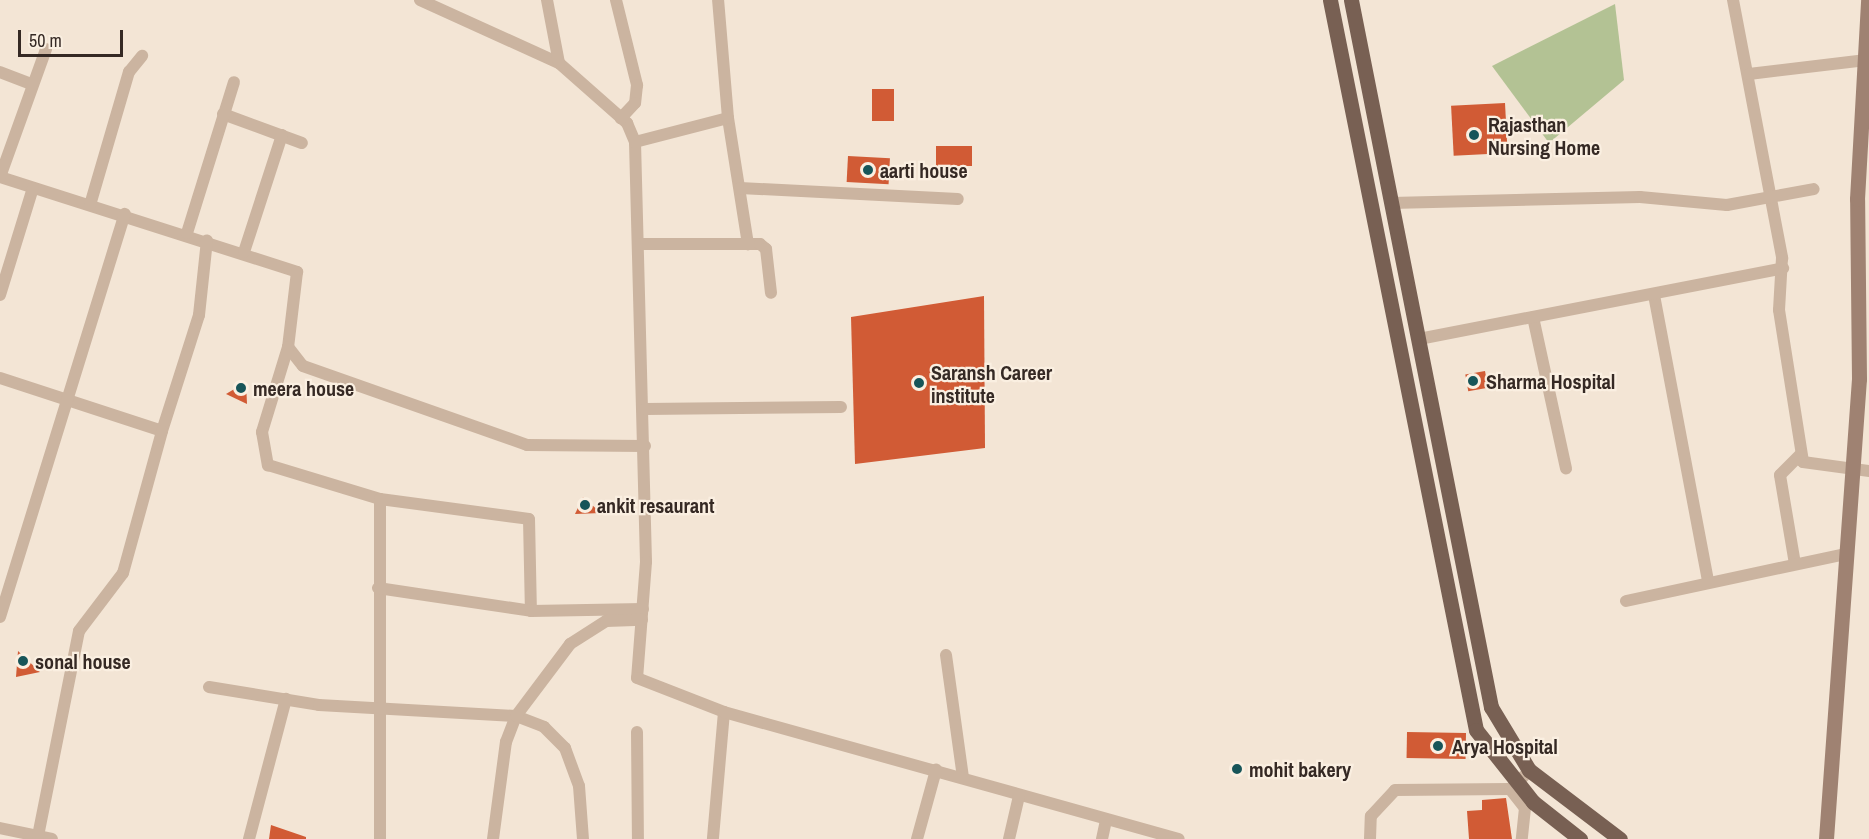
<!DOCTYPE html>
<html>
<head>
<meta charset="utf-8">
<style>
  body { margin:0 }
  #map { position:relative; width:1869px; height:839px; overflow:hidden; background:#f3e5d5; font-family:"Archivo Narrow",sans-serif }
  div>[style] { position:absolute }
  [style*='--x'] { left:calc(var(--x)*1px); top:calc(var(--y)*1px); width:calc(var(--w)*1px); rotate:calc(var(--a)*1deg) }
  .green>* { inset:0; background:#b3c294 }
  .building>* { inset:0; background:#d15b35; transform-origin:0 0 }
  .street>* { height:12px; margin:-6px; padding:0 6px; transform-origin:6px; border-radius:6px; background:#cbb4a0 }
  .secondary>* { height:15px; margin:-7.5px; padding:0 7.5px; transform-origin:7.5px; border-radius:7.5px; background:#9f8272 }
  .primary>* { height:15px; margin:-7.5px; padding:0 7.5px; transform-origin:7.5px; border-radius:7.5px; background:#786053 }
  .dots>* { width:16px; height:16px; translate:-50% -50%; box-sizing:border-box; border:3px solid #faefe1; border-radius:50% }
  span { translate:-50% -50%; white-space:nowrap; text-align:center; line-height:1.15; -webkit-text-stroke:4.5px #faefe1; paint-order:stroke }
  .poi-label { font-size:20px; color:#352924; font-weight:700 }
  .left { translate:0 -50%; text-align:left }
  .scale { position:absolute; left:18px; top:30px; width:105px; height:27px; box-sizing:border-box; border:3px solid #352924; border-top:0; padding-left:8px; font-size:18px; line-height:21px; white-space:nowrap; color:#352924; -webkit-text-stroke:4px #faefe1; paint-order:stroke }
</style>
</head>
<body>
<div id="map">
  <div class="green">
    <div style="clip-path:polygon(1615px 4px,1624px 80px,1549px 143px,1492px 66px)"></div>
  </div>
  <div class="building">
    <div style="left:872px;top:89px;width:22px;height:32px"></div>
    <div style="left:1505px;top:103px;width:50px;height:54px;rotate:87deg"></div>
    <div style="left:936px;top:146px;width:36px;height:20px"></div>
    <div style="left:848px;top:156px;width:42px;height:26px;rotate:3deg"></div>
    <div style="clip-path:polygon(984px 296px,985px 448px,855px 464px,851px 317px)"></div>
    <div style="left:1485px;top:371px;width:17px;height:20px;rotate:80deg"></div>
    <div style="clip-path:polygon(246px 382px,247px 404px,226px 394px)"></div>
    <div style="clip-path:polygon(583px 497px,601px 513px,575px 514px)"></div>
    <div style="clip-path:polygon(18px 651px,40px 672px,16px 677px)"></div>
    <div style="left:1407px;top:732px;width:59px;height:26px;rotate:1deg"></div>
    <div style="clip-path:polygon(1506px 798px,1512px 839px,1469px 839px,1467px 811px,1482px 810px,1482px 800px)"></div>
    <div style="clip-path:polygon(271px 825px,306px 837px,306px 839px,269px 839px)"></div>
  </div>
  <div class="street">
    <div style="--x:420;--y:0;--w:153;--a:24.4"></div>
    <div style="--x:559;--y:63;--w:91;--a:41.4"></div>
    <div style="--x:627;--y:123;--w:21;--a:67"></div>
    <div style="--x:635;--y:142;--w:420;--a:88.5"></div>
    <div style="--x:646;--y:562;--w:116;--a:94.4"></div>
    <div style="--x:637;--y:678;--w:93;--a:21.3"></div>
    <div style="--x:724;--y:712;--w:127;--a:95"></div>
    <div style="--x:547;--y:0;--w:64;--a:79.2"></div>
    <div style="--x:616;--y:0;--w:88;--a:76.1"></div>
    <div style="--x:637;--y:85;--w:18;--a:96"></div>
    <div style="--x:635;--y:103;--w:21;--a:133"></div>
    <div style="--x:1733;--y:0;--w:263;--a:79.2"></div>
    <div style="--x:1782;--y:258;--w:52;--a:93.3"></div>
    <div style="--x:1779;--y:310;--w:154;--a:81"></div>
    <div style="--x:1803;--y:462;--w:67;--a:7.8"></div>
    <div style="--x:0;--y:72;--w:33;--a:21"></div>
    <div style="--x:1749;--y:74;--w:118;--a:-6.8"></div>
    <div style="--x:223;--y:114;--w:84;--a:20.2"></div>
    <div style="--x:728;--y:118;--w:128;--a:81"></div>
    <div style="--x:635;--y:142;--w:96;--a:-14.5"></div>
    <div style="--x:728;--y:118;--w:118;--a:-94.8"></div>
    <div style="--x:0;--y:177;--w:312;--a:17.7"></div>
    <div style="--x:297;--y:272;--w:76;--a:96.8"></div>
    <div style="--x:288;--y:347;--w:24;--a:52"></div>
    <div style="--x:303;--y:366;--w:238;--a:19.4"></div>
    <div style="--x:527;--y:445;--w:118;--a:0.5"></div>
    <div style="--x:0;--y:177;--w:136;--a:-70.2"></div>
    <div style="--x:740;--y:188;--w:218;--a:2.9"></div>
    <div style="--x:1391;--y:203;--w:249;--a:-1.4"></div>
    <div style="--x:1640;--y:197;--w:87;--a:5.3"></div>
    <div style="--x:1727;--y:205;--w:88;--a:-10.4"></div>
    <div style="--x:90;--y:205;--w:139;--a:-73.7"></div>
    <div style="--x:129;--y:72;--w:21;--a:-51"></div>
    <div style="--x:187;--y:233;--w:158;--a:-72.7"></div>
    <div style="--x:641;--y:244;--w:119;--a:0"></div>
    <div style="--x:760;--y:244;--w:8;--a:40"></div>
    <div style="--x:766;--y:249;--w:44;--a:83.5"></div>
    <div style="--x:244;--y:252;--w:123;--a:-72"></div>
    <div style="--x:0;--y:295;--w:112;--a:-72.9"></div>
    <div style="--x:1654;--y:295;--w:291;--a:79.3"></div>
    <div style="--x:1533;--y:317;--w:155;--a:77.7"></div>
    <div style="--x:1419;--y:339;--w:371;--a:-11"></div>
    <div style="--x:288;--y:347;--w:89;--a:107"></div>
    <div style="--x:262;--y:432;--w:34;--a:80"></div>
    <div style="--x:268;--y:465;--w:117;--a:16.9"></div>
    <div style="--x:380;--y:499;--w:150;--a:7.6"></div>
    <div style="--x:529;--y:519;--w:92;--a:88.8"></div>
    <div style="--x:0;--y:378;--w:170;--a:18.1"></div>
    <div style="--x:162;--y:431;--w:122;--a:-72.3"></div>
    <div style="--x:199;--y:315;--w:75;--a:-83.9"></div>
    <div style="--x:645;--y:409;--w:196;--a:-0.6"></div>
    <div style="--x:380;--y:499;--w:340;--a:90"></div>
    <div style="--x:1795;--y:564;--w:90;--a:-99.6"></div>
    <div style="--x:1780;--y:475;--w:30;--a:-45"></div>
    <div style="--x:378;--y:588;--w:155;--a:8.5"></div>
    <div style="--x:531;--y:611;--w:112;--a:-1"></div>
    <div style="--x:1626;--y:601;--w:224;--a:-12.1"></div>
    <div style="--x:0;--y:617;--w:422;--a:-72.8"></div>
    <div style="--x:946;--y:655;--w:123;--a:82.1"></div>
    <div style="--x:209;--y:687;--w:111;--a:9.3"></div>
    <div style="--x:319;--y:705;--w:197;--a:3.2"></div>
    <div style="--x:516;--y:716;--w:30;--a:21"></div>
    <div style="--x:544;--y:727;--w:30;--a:45"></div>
    <div style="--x:565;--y:748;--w:40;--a:69.8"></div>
    <div style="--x:579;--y:786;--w:53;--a:85.7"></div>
    <div style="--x:724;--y:712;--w:472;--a:15.6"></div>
    <div style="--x:637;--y:732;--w:107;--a:89.5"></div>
    <div style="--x:1510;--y:789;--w:24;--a:52"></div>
    <div style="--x:1525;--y:808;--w:31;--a:96"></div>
    <div style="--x:0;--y:828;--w:53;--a:11.9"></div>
    <div style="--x:38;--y:836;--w:209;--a:-78.7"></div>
    <div style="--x:79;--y:631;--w:73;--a:-52.8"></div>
    <div style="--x:123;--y:573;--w:147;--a:-74.6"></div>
    <div style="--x:249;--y:839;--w:145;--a:-75.2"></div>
    <div style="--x:493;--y:839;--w:98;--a:-82.4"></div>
    <div style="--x:506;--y:742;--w:28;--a:-69"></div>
    <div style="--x:516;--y:716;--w:90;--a:-53.1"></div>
    <div style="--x:570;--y:644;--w:43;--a:-32.6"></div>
    <div style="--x:606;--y:621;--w:36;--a:-2"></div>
    <div style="--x:917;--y:839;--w:72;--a:-74.6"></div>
    <div style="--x:1009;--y:839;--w:44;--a:-76.9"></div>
    <div style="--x:1102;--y:839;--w:19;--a:-78"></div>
    <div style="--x:1370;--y:839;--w:23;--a:-88"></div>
    <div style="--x:1371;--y:816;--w:35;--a:-47"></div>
    <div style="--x:1395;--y:790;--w:115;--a:-0.5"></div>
    <div style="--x:1510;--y:789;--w:19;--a:-43"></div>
  </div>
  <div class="secondary">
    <div style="--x:1826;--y:839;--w:461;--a:-85.9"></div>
    <div style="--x:1859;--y:379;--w:180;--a:-90.6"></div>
    <div style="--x:1857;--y:199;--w:199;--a:-86.8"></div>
  </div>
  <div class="primary">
    <div style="--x:1330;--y:0;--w:744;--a:78.69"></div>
    <div style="--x:1476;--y:730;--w:92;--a:51.6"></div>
    <div style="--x:1533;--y:802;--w:60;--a:38.2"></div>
    <div style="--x:1351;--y:0;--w:721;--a:78.8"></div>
    <div style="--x:1491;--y:707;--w:74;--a:58.9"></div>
    <div style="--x:1529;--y:770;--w:114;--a:37.2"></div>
  </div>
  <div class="dots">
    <div style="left:1474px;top:135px;background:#175559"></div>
    <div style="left:868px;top:170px;background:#175559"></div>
    <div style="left:1473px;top:381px;background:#175559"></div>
    <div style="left:919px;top:383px;background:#175559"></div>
    <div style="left:241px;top:388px;background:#175559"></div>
    <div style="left:585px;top:505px;background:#175559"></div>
    <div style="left:23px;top:661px;background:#175559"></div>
    <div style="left:1438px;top:746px;background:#175559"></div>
    <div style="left:1237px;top:769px;background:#175559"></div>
  </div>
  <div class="poi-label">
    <span class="left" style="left:1488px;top:136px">Rajasthan<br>Nursing Home</span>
    <span class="left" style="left:880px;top:170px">aarti house</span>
    <span class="left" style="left:931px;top:384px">Saransh Career<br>institute</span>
    <span class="left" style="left:1486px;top:381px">Sharma Hospital</span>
    <span class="left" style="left:253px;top:388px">meera house</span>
    <span class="left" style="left:597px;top:505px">ankit resaurant</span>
    <span class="left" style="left:35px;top:661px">sonal house</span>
    <span class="left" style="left:1452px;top:746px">Arya Hospital</span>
    <span class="left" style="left:1249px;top:769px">mohit bakery</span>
  </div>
  <div class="scale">50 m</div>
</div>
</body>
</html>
